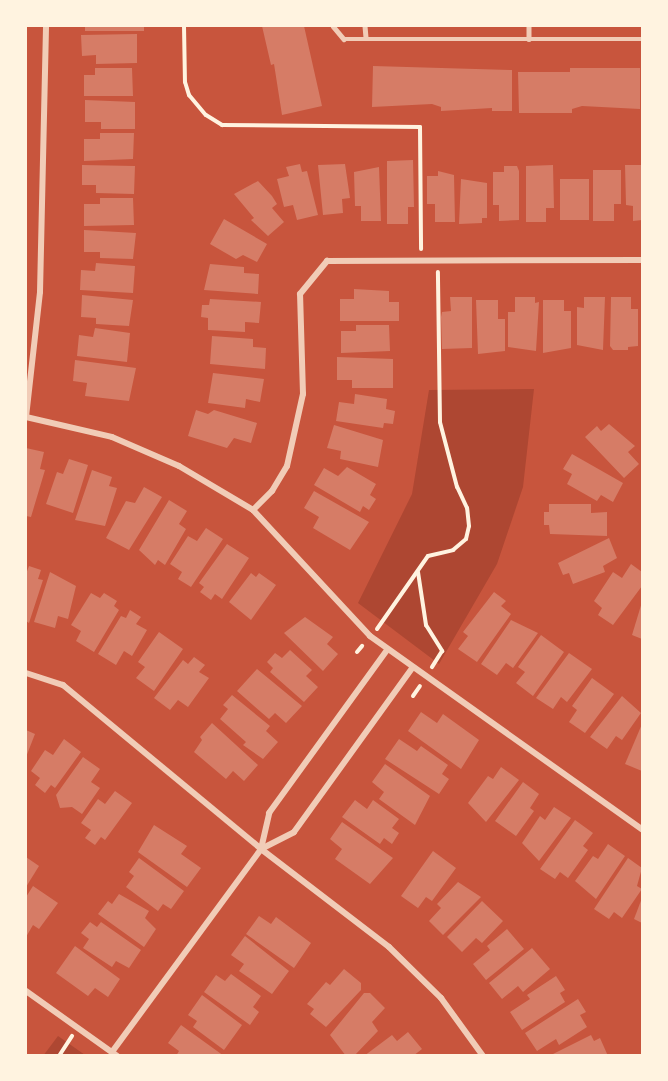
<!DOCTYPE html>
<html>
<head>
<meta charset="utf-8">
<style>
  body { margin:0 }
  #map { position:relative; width:668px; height:1081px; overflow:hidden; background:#c8553d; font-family:Signika,sans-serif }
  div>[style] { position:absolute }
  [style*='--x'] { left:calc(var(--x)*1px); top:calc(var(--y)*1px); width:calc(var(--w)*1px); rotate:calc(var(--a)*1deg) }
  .green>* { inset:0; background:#ae4732 }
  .building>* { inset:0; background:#d67c66; transform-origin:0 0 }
  .path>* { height:4px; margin:-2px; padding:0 2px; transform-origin:2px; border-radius:2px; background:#fff3e0 }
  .service>* { height:4.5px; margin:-2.25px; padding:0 2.25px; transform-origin:2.25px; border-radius:2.25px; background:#f1ccb7 }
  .minor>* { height:6px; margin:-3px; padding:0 3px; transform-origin:3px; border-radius:3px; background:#f1ccb7 }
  span { translate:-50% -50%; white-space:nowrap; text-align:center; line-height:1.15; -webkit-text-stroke:5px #fff3e0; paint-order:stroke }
  .frame { position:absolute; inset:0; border:27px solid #fff3e0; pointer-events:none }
</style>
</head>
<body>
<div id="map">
  <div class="green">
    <div style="clip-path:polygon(534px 389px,523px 487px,497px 564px,439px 664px,358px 603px,412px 494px,429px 390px)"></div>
    <div style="clip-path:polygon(58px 1036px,85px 1055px,43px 1056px)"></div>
  </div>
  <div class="building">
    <div style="left:144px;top:26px;width:5px;height:59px;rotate:90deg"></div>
    <div style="clip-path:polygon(262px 26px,304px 26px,322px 106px,282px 115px,274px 64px,271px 65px)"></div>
    <div style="clip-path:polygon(137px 34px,137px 63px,96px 64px,96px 55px,82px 56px,81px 35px)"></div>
    <div style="clip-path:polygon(373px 66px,512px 70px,512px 111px,492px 111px,492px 108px,441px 111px,441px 107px,432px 104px,372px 107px)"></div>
    <div style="clip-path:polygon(95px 68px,132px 68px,133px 96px,84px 96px,84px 75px,95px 75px)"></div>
    <div style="clip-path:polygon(570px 68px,640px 68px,640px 109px,582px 106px,572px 109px,572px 113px,519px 113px,518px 72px,570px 72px)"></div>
    <div style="clip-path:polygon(85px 100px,135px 102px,135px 129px,101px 129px,101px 122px,85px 122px)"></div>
    <div style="clip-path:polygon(100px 133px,134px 133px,133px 159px,84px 161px,84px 139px,100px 139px)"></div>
    <div style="clip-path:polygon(413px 160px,414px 207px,408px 207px,408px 224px,387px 224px,387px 161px)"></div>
    <div style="clip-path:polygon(300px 164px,302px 172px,307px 171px,318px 215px,297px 220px,293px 205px,284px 207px,277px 179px,289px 176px,286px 167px)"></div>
    <div style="clip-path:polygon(345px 164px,350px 198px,342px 199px,343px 213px,323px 215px,318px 165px)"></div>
    <div style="clip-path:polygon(82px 165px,135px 166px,134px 194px,96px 193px,96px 185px,82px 185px)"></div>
    <div style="clip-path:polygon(553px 165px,554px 208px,546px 208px,546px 222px,526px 222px,526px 166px)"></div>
    <div style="clip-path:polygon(625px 165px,642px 165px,642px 220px,633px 221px,633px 206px,626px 205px)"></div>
    <div style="clip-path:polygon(504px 166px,517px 166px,519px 171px,519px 220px,499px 221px,499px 205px,493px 205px,493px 172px,504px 172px)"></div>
    <div style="clip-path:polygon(379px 167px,381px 221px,361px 221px,361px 206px,355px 206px,354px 172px)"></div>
    <div style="clip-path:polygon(593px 170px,621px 170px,621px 204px,614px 204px,614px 221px,593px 221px)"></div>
    <div style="clip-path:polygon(438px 171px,454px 175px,455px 222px,435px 222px,435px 204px,427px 204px,427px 176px,438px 176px)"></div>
    <div style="clip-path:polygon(461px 179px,487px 183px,487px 218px,482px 218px,482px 223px,459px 224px)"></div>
    <div style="left:560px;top:179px;width:29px;height:41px"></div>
    <div style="clip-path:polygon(258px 181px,272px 196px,277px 204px,272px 208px,284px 222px,268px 236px,251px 220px,254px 218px,234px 194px)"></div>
    <div style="clip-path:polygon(100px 198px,133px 198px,134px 225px,84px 226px,84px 204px,100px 204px)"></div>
    <div style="clip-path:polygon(224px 219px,267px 244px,257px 262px,243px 255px,236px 259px,210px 244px)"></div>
    <div style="clip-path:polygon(84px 230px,136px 233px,133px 259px,100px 258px,100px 252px,84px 252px)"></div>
    <div style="clip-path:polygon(96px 263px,135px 266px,133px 293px,80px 290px,81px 270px,95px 271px)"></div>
    <div style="clip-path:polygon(210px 264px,244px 267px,244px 273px,259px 274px,258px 294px,204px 290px)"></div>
    <div style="clip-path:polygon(354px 289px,389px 291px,389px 302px,399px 302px,399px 321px,340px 321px,340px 299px,354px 299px)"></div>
    <div style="clip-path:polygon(82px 295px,133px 300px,129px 326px,96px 324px,96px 318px,81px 317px)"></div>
    <div style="clip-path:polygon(450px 297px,472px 297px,472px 348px,442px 349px,441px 317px,442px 312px,451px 311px)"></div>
    <div style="clip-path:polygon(515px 297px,535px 297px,535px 303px,539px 302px,536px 351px,508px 347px,508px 312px,515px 312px)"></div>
    <div style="clip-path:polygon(584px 297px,605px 297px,603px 350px,577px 345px,577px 307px,584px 308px)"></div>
    <div style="clip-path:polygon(611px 297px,631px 297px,631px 309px,638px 309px,638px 346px,628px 347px,628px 350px,613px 350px,610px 346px)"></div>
    <div style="clip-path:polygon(210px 299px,261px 302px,259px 323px,245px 322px,245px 332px,208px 330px,208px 318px,201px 317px,202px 305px,209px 305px)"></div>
    <div style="clip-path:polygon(476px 300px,498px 300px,498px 319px,505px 319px,505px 351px,478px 354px)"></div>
    <div style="clip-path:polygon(543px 300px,564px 300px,564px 311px,571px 311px,571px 348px,543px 353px)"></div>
    <div style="clip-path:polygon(356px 325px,389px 325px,390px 351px,341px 353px,341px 331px,356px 331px)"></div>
    <div style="clip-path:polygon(95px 328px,130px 333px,127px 362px,77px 356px,79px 335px,93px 337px)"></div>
    <div style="clip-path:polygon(212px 336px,253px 339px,253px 347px,266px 348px,265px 369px,210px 364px)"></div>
    <div style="clip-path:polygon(337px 357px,393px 359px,393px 388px,352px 388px,352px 380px,337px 380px)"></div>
    <div style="clip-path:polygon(75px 360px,136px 368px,129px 401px,85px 396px,87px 383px,73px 381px)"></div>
    <div style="clip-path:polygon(213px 373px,264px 379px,260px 402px,246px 399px,245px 408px,208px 403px)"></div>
    <div style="clip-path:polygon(355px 394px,387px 399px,386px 409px,395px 411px,393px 424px,384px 423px,383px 428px,336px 421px,339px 402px,354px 404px)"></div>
    <div style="clip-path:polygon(196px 410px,208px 414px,214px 410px,257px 423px,251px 443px,234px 438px,227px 448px,188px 436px)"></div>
    <div style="clip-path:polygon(609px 424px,635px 446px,628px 452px,639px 464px,624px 478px,585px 437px,597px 426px,601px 431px)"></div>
    <div style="clip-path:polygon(334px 425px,383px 440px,378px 467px,340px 459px,341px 451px,327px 448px)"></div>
    <div style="clip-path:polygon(26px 448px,44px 452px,40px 469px,45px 470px,31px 517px,26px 516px)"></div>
    <div style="clip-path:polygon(572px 454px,623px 483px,613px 502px,601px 495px,597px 501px,567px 484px,572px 474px,563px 469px)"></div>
    <div style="clip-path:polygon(69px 459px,88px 465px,73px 513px,46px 504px,57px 472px,63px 474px)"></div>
    <div style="clip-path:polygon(347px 467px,376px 484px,370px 495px,376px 499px,369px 510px,363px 506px,360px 512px,314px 485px,324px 468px,338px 476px)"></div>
    <div style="clip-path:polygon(92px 470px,112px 477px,109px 486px,117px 488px,105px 526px,75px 520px)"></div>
    <div style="clip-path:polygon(144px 487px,162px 497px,129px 550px,106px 538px,126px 501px,135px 503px)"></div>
    <div style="clip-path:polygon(314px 491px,369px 522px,350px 550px,313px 528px,319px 517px,304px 508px)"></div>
    <div style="clip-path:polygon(169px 500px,187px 511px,179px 524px,186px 529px,165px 565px,158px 560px,155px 565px,139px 550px)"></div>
    <div style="clip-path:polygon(549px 504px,591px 504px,591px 513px,607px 512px,607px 536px,550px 534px,549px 525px,544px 525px,544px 512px,549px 512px)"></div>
    <div style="clip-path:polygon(206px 528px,223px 539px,191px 587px,178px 579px,182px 572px,170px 564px,188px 536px,197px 541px)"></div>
    <div style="clip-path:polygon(609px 538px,617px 558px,603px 566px,605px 572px,573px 584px,569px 573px,563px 575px,558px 563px)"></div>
    <div style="clip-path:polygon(227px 544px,249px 558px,222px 599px,215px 594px,211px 600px,200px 592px,204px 587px,199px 583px)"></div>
    <div style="clip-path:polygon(631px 564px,642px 572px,642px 586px,613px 625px,598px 615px,602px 608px,594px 601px,613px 572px,622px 578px)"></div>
    <div style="clip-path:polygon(29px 566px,41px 570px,38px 579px,43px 580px,29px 623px,26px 621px,26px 574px)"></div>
    <div style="clip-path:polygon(50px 572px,76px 586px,68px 619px,58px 616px,55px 628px,34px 622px)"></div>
    <div style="clip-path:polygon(251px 573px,256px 577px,259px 573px,276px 585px,251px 620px,229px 602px)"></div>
    <div style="clip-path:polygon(494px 592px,506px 601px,501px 606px,511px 614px,477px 662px,458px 649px,468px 636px,463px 632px)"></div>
    <div style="clip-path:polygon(91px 593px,100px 598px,104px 593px,117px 601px,114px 606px,119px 610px,94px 652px,76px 641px,81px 631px,71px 625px)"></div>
    <div style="clip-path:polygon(642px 602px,642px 639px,632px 635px)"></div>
    <div style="clip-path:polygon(130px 610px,141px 617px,136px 624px,147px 630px,132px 656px,124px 651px,116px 665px,98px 654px,121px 616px,126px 618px)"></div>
    <div style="clip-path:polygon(305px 617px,333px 637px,327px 644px,338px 654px,323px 671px,284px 633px)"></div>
    <div style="clip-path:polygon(511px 620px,538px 633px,513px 668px,506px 663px,497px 675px,481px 664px)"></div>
    <div style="clip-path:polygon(159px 632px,183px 649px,154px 691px,136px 678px,145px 667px,138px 662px)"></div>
    <div style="clip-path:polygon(541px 635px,564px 652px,533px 696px,516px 683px,525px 672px,518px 667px)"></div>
    <div style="clip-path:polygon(290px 650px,312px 670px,306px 676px,318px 687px,304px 702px,270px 672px,273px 668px,267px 662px,275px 653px,282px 658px)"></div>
    <div style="clip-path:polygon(569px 653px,592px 669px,567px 702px,561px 697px,553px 709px,536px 698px)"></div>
    <div style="clip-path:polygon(194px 657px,205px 665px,199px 672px,209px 678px,188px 707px,178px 700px,170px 710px,154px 698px,183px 660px,188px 664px)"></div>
    <div style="clip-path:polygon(257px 669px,302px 706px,286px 723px,275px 713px,269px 719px,237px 691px)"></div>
    <div style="clip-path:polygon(592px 678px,614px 694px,585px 733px,569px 722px,577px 710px,572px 706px)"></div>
    <div style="clip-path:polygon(232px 695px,270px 726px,266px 731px,278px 742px,263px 759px,243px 745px,246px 742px,220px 719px,228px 709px,223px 705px)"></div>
    <div style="clip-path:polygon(622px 696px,641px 713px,622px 740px,616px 736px,607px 749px,590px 737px)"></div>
    <div style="clip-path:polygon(421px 712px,437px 723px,443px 714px,479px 740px,461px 769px,408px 731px)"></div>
    <div style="clip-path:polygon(212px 723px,258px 765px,244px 781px,233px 771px,226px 779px,194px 752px,202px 740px,200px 737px)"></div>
    <div style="clip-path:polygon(642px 724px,642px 771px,625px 764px)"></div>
    <div style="clip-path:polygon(26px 730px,35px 734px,26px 757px)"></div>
    <div style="clip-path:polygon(64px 739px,81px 752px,55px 788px,51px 785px,45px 793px,35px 785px,40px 778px,31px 771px,45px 750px,53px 755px)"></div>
    <div style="clip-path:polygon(399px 739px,417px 751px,421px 746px,448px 765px,442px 774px,449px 779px,439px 794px,385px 759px)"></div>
    <div style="clip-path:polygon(83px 757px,100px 769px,91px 782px,100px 788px,82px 814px,72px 807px,60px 808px,56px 795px)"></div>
    <div style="clip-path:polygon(385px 764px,430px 796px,415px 825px,379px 799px,384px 792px,372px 782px)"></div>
    <div style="clip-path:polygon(501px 767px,519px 780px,486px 822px,468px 803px,488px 776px,493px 779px)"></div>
    <div style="clip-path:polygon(523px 782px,539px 794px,530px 808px,534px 811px,516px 836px,495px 821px)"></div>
    <div style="clip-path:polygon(115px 791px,132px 803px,105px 840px,101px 837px,95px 845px,85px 838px,91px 830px,81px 823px,98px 799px,105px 804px)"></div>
    <div style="clip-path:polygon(355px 800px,367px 809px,373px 800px,399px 819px,392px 828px,399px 833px,392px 844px,384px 838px,380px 844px,342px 817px)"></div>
    <div style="clip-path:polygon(554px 807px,571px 818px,539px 861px,522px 843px,540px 816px,545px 820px)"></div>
    <div style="clip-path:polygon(575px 820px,593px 833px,583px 846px,588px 850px,568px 878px,560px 872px,555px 879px,540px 869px)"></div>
    <div style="clip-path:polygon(342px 822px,393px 858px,370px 884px,335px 859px,342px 849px,330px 839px)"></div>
    <div style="clip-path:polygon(154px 825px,187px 846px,181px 854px,201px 868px,187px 887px,138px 852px)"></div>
    <div style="clip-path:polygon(608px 844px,625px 856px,596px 899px,575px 881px,593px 856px,598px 859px)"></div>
    <div style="clip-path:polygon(433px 851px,456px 868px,432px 901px,426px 897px,418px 908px,401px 896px)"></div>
    <div style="clip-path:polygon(26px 857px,39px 866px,26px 887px)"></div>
    <div style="clip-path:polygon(139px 858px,184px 891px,171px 909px,163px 904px,158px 911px,126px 887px,134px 876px,129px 872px)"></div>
    <div style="clip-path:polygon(628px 858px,642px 868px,637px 886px,642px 889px,622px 918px,614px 912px,609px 919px,594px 909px)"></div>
    <div style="clip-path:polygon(458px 882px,481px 897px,443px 935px,429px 921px,441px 908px,437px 904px)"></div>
    <div style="clip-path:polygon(33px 886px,58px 903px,39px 929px,33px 925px,26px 937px,26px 897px)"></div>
    <div style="clip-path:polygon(119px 894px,149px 911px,145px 918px,156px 929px,144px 947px,98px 914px,108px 901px,112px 904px)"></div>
    <div style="clip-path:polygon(642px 898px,642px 923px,634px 919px)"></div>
    <div style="clip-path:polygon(482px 901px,503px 921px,482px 943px,476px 938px,462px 952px,447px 937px)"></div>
    <div style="clip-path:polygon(259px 916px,271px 924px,276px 917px,311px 943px,294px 968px,246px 934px)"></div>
    <div style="clip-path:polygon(90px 922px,97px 927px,101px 922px,141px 950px,129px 968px,116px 961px,112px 967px,83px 948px,89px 939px,81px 933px)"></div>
    <div style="clip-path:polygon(507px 929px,524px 949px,486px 980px,473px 964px,490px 950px,487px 946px)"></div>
    <div style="clip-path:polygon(245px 936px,289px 971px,272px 994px,239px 971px,244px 964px,231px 955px)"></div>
    <div style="clip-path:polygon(75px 946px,120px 979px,108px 997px,95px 988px,88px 996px,56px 973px)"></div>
    <div style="clip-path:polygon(532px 948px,550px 969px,523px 992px,518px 986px,502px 999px,489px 983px)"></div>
    <div style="clip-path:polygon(344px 969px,361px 983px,361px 990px,326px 1027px,310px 1014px,314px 1009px,307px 1004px,326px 982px,330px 985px)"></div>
    <div style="clip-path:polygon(231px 974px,261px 996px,253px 1007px,259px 1012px,250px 1025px,204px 992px,216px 975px,225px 981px)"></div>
    <div style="clip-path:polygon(556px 976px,565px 990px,560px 993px,565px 1002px,522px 1030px,510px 1012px,530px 999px,527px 995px)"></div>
    <div style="clip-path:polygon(364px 993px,370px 993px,385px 1008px,372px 1022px,378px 1031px,354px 1056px,346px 1056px,330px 1035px)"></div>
    <div style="clip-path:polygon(202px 995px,242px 1025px,224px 1050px,193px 1027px,197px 1021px,188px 1015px)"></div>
    <div style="clip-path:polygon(578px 999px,586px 1012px,580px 1015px,587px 1027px,559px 1045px,556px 1039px,537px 1051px,525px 1033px)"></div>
    <div style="clip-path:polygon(181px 1025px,224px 1056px,176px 1056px,179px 1051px,168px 1043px)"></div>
    <div style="clip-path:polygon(408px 1032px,422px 1049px,413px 1056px,364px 1056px,392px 1035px,397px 1041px)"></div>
    <div style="clip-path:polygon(591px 1035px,594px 1041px,600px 1038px,608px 1056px,549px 1056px)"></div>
  </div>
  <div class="path">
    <div style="--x:184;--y:26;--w:56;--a:89"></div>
    <div style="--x:185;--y:82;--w:14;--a:73"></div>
    <div style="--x:189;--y:95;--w:26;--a:50"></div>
    <div style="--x:206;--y:115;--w:19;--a:32"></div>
    <div style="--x:222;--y:125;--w:198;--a:0.6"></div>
    <div style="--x:420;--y:127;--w:122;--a:89.5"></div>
    <div style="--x:418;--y:572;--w:54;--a:81.4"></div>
    <div style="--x:426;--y:625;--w:31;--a:58"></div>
    <div style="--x:442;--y:651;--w:19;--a:122"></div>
    <div style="--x:377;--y:629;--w:89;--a:-55.1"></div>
    <div style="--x:428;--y:556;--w:26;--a:-13"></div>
    <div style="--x:453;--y:550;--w:17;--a:-40"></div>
    <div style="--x:466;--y:539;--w:13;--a:-77"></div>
    <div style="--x:469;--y:526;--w:18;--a:-96"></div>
    <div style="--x:467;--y:508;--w:23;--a:-115"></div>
    <div style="--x:457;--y:487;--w:67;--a:-104.7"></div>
    <div style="--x:440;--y:422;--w:150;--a:-90.8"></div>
    <div style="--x:357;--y:652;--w:8;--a:-50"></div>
    <div style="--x:413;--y:696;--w:12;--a:-55"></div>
    <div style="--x:59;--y:1056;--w:24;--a:-57"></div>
  </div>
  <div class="service">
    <div style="--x:333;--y:26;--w:17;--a:50"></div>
    <div style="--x:344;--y:39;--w:185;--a:0"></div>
    <div style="--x:365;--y:26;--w:11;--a:85"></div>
    <div style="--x:529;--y:26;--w:13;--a:90"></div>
    <div style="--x:529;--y:39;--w:113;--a:0"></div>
  </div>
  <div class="minor">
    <div style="--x:26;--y:417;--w:88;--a:13.1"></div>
    <div style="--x:112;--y:437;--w:73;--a:23.4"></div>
    <div style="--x:179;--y:466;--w:86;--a:30.7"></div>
    <div style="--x:253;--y:510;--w:172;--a:47.1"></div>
    <div style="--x:370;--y:636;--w:334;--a:35.4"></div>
    <div style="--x:26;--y:417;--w:126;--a:-83.6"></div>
    <div style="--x:40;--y:292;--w:266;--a:-88.7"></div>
    <div style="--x:253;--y:510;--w:27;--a:-45"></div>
    <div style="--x:272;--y:491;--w:29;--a:-59"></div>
    <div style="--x:287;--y:466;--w:74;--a:-77.5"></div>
    <div style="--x:303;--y:394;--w:100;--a:-91.7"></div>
    <div style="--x:300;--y:294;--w:43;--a:-50.7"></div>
    <div style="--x:327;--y:261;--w:315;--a:-0.2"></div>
    <div style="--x:26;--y:673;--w:39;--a:18"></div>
    <div style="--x:63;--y:685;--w:257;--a:39.6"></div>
    <div style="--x:261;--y:849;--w:161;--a:37.4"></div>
    <div style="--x:389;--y:947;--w:73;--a:44.4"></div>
    <div style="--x:441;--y:998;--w:72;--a:54.1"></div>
    <div style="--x:261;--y:849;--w:37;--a:-27"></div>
    <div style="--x:294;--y:832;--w:203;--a:-54.2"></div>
    <div style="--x:26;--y:991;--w:112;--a:35.5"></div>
    <div style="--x:112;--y:1052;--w:252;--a:-53.7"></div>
    <div style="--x:261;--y:849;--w:37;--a:-77"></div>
    <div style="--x:269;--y:813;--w:201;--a:-54.1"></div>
  </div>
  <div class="frame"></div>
</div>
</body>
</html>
